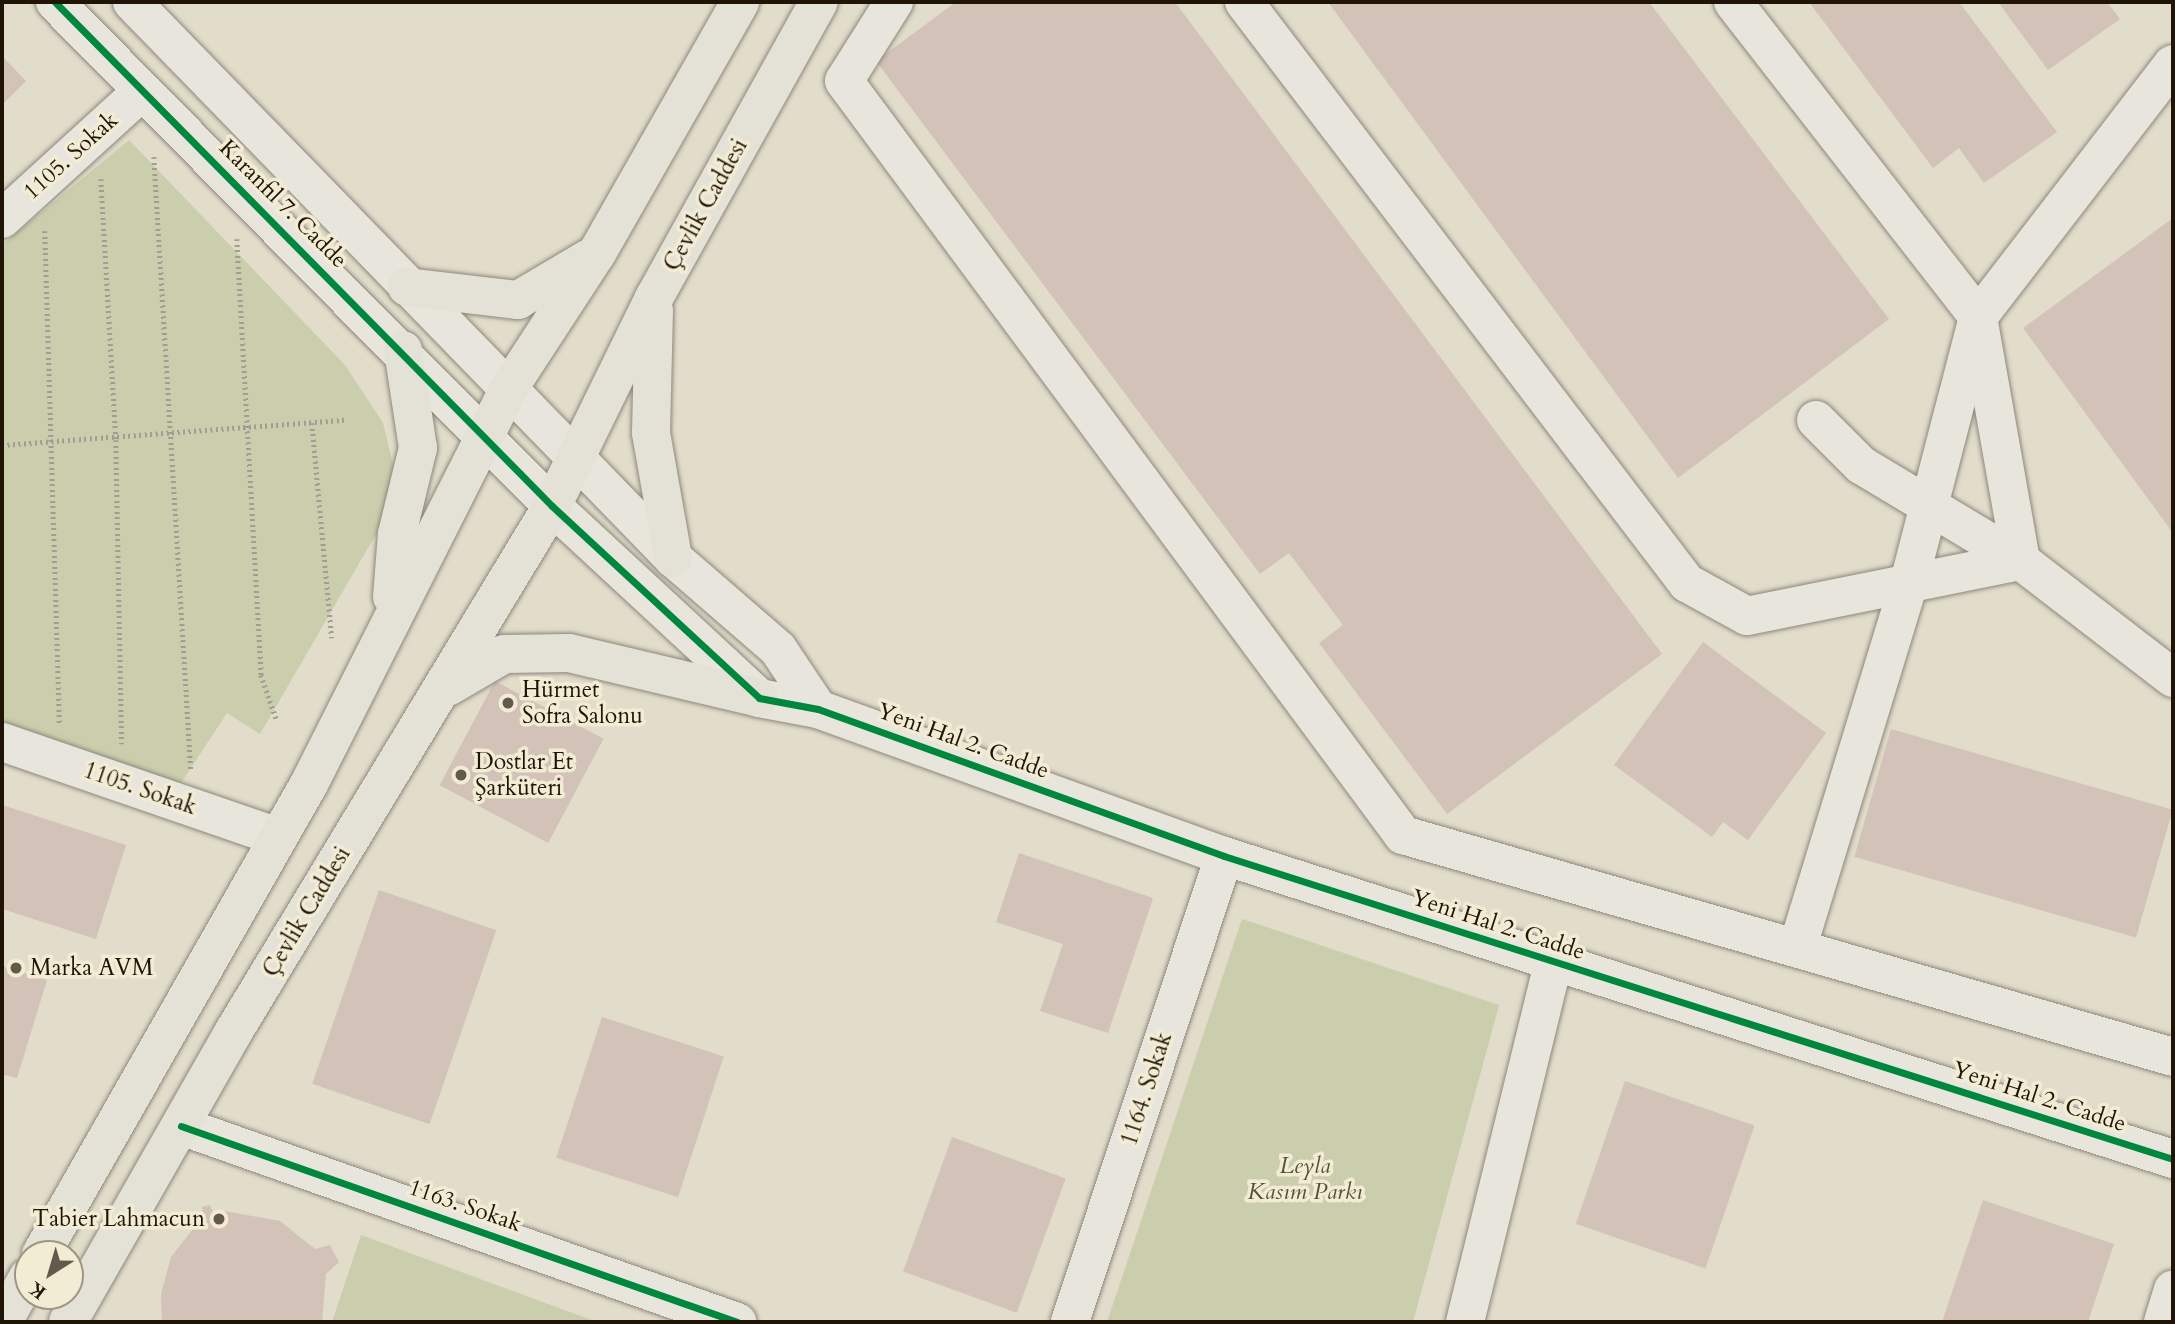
<!DOCTYPE html>
<html>
<head>
<meta charset="utf-8">
<style>
  body { margin:0 }
  #map { position:relative; width:2175px; height:1324px; overflow:hidden; background:#e2dcca; font-family:Cardo,serif }
  div>[style] { position:absolute }
  [style*='--x'] { left:calc(var(--x)*1px); top:calc(var(--y)*1px); width:calc(var(--w)*1px); rotate:calc(var(--a)*1deg) }
  .green>* { inset:0; background:#caceac }
  .building>* { inset:0; background:#d2c2b8; transform-origin:0 0 }
  .path>* { height:4.5px; margin-top:-2.25px; transform-origin:0; background:repeating-linear-gradient(90deg,#a19d94 0 2px,transparent 0 5.5px) }
  .roads { filter:drop-shadow(0 0 2px #8d887d) drop-shadow(0 0 2px #8d887d) }
  .minor>* { height:38px; margin:-19px; padding:0 19px; transform-origin:19px; border-radius:19px; background:#e8e5dc }
  .major>* { height:38px; margin:-19px; padding:0 19px; transform-origin:19px; border-radius:19px; background:#e4e1d6 }
  .cycleway>* { height:7px; margin:-3.5px; padding:0 3.5px; transform-origin:3.5px; border-radius:3.5px; background:#00873e }
  .dots>* { width:19px; height:19px; translate:-50% -50%; box-sizing:border-box; border:4px solid #f3ecd5; border-radius:50% }
  span { translate:-50% -50%; white-space:nowrap; text-align:center; line-height:1.15; -webkit-text-stroke:7px #f3ecd5; paint-order:stroke }
  .street-label { font-size:23px; color:#1f1406 }
  .poi-label { font-size:23px; color:#1f1406 }
  .left { translate:0 -50%; text-align:left }
  .right { translate:-100% -50%; text-align:right }
  .park-label { font-size:23px; color:#545137; font-style:italic }
  .frame { position:absolute; inset:0; border:4px solid #1f1406; pointer-events:none }
  .north { position:absolute; left:14px; top:1240px; width:70px; height:70px; box-sizing:border-box; background:#f3ecd5; border:2px solid #9e9682; border-radius:50%; rotate:217deg; font-size:19px; font-weight:700; line-height:28px; text-align:center; color:#1f1406 }
  .north::after { content:''; display:block; margin:auto; width:24px; height:32px; background:#635a4b; clip-path:polygon(50% 0,100% 100%,50% 72%,0 100%) }
</style>
</head>
<body>
<div id="map">
  <div class="green">
    <div style="clip-path:polygon(129px 140px,345px 365px,383px 423px,400px 493px,260px 734px,227px 713px,177px 789px,2px 726px,2px 245px)"></div>
    <div style="clip-path:polygon(1242px 919px,1499px 1005px,1413px 1322px,1107px 1322px)"></div>
    <div style="clip-path:polygon(361px 1235px,597px 1322px,332px 1322px)"></div>
  </div>
  <div class="building">
    <div style="clip-path:polygon(956px 2px,1175px 2px,1662px 654px,1447px 814px,1319px 643px,1343px 625px,1289px 553px,1260px 574px,876px 61px)"></div>
    <div style="clip-path:polygon(1328px 2px,1649px 2px,1889px 319px,1678px 478px)"></div>
    <div style="clip-path:polygon(1809px 2px,1959px 2px,2057px 132px,1984px 183px,1959px 148px,1933px 168px)"></div>
    <div style="clip-path:polygon(1998px 2px,2107px 2px,2120px 19px,2048px 70px)"></div>
    <div style="clip-path:polygon(2px 56px,26px 81px,2px 105px)"></div>
    <div style="clip-path:polygon(2173px 218px,2173px 533px,2023px 328px)"></div>
    <div style="clip-path:polygon(1703px 642px,1826px 733px,1748px 840px,1723px 822px,1712px 837px,1614px 765px)"></div>
    <div style="left:495px;top:681px;width:123px;height:118px;rotate:28deg"></div>
    <div style="left:1891px;top:729px;width:293px;height:133px;rotate:16deg"></div>
    <div style="clip-path:polygon(2px 805px,126px 845px,96px 939px,2px 909px)"></div>
    <div style="clip-path:polygon(1019px 853px,1153px 898px,1108px 1033px,1040px 1011px,1063px 944px,996px 922px)"></div>
    <div style="left:379px;top:890px;width:124px;height:205px;rotate:19deg"></div>
    <div style="clip-path:polygon(2px 966px,47px 980px,17px 1078px,2px 1074px)"></div>
    <div style="left:602px;top:1017px;width:128px;height:148px;rotate:18deg"></div>
    <div style="left:1625px;top:1081px;width:137px;height:151px;rotate:19deg"></div>
    <div style="left:952px;top:1137px;width:121px;height:143px;rotate:20deg"></div>
    <div style="clip-path:polygon(1983px 1200px,2114px 1244px,2088px 1322px,1942px 1322px)"></div>
    <div style="clip-path:polygon(210px 1205px,215px 1217px,224px 1211px,280px 1221px,315px 1249px,330px 1245px,339px 1262px,326px 1274px,322px 1322px,162px 1322px,161px 1294px,171px 1257px,203px 1216px,202px 1207px)"></div>
  </div>
  <div class="path">
    <div style="--x:154;--y:157;--w:614;--a:86.55"></div>
    <div style="--x:101;--y:179;--w:261;--a:86.7"></div>
    <div style="--x:116;--y:440;--w:304;--a:88.9"></div>
    <div style="--x:45;--y:231;--w:492;--a:88.3"></div>
    <div style="--x:237;--y:239;--w:437;--a:86.8"></div>
    <div style="--x:261;--y:675;--w:46;--a:70.8"></div>
    <div style="--x:312;--y:423;--w:216;--a:84.7"></div>
    <div style="--x:2;--y:445;--w:344;--a:-4.2"></div>
  </div>
  <div class="roads">
    <div class="minor">
      <div style="--x:55;--y:2;--w:708;--a:45.4"></div>
      <div style="--x:552;--y:506;--w:282;--a:42.8"></div>
      <div style="--x:759;--y:698;--w:60;--a:10.6"></div>
      <div style="--x:818;--y:709;--w:432;--a:19.9"></div>
      <div style="--x:1224;--y:856;--w:996;--a:17.71"></div>
      <div style="--x:132;--y:2;--w:776;--a:45.78"></div>
      <div style="--x:673;--y:558;--w:139;--a:40.9"></div>
      <div style="--x:778;--y:649;--w:72;--a:56.3"></div>
      <div style="--x:894;--y:2;--w:93;--a:122.3"></div>
      <div style="--x:844;--y:81;--w:939;--a:53.45"></div>
      <div style="--x:1403;--y:835;--w:801;--a:16.08"></div>
      <div style="--x:1244;--y:2;--w:731;--a:52.68"></div>
      <div style="--x:1687;--y:583;--w:68;--a:28.8"></div>
      <div style="--x:1747;--y:616;--w:279;--a:-11.4"></div>
      <div style="--x:1733;--y:2;--w:399;--a:52.1"></div>
      <div style="--x:1978;--y:317;--w:248;--a:80"></div>
      <div style="--x:2;--y:219;--w:188;--a:-42.4"></div>
      <div style="--x:1816;--y:420;--w:64;--a:45"></div>
      <div style="--x:1861;--y:465;--w:187;--a:31"></div>
      <div style="--x:2021;--y:561;--w:192;--a:37.6"></div>
      <div style="--x:2;--y:742;--w:292;--a:19"></div>
      <div style="--x:1798;--y:946;--w:376;--a:-73"></div>
      <div style="--x:1908;--y:586;--w:278;--a:-75.4"></div>
      <div style="--x:1978;--y:317;--w:319;--a:-52.4"></div>
      <div style="--x:181;--y:1126;--w:590;--a:19.42"></div>
      <div style="--x:1070;--y:1322;--w:491;--a:-71.7"></div>
      <div style="--x:1465;--y:1322;--w:370;--a:-76.2"></div>
      <div style="--x:2163;--y:1322;--w:34;--a:-73"></div>
    </div>
    <div class="major">
      <div style="--x:407;--y:287;--w:112;--a:6.7"></div>
      <div style="--x:518;--y:300;--w:82;--a:-30.6"></div>
      <div style="--x:654;--y:310;--w:123;--a:91.4"></div>
      <div style="--x:651;--y:433;--w:127;--a:80"></div>
      <div style="--x:392;--y:597;--w:63;--a:-85.5"></div>
      <div style="--x:397;--y:534;--w:89;--a:-76.3"></div>
      <div style="--x:418;--y:448;--w:99;--a:-98.7"></div>
      <div style="--x:448;--y:687;--w:65;--a:-30.5"></div>
      <div style="--x:504;--y:654;--w:65;--a:-0.9"></div>
      <div style="--x:569;--y:653;--w:195;--a:13.3"></div>
      <div style="--x:41;--y:1254;--w:541;--a:-60.31"></div>
      <div style="--x:309;--y:784;--w:444;--a:-63.2"></div>
      <div style="--x:509;--y:388;--w:161;--a:-56.9"></div>
      <div style="--x:597;--y:253;--w:289;--a:-60.3"></div>
      <div style="--x:3;--y:1322;--w:51;--a:-60.9"></div>
      <div style="--x:68;--y:1322;--w:335;--a:-60.3"></div>
      <div style="--x:234;--y:1031;--w:614;--a:-58.8"></div>
      <div style="--x:552;--y:506;--w:232;--a:-63.9"></div>
      <div style="--x:654;--y:298;--w:339;--a:-60.9"></div>
    </div>
  </div>
  <div class="cycleway">
    <div style="--x:55;--y:2;--w:708;--a:45.4"></div>
    <div style="--x:552;--y:506;--w:282;--a:42.8"></div>
    <div style="--x:759;--y:698;--w:60;--a:10.6"></div>
    <div style="--x:818;--y:709;--w:432;--a:19.9"></div>
    <div style="--x:1224;--y:856;--w:996;--a:17.71"></div>
    <div style="--x:181;--y:1126;--w:590;--a:19.42"></div>
  </div>
  <div class="dots">
    <div style="left:508px;top:703px;background:#635a4b"></div>
    <div style="left:461px;top:775px;background:#635a4b"></div>
    <div style="left:16px;top:968px;background:#635a4b"></div>
    <div style="left:219px;top:1219px;background:#635a4b"></div>
  </div>
  <div class="street-label">
    <span style="left:71px;top:156px;rotate:-42deg">1105. Sokak</span>
    <span style="left:283px;top:204px;rotate:45deg">Karanfil 7. Cadde</span>
    <span style="left:706px;top:205px;rotate:-61deg">Çevlik Caddesi</span>
    <span style="left:963px;top:741px;rotate:20deg">Yeni Hal 2. Cadde</span>
    <span style="left:140px;top:789px;rotate:19deg">1105. Sokak</span>
    <span style="left:307px;top:912px;rotate:-59deg">Çevlik Caddesi</span>
    <span style="left:1498px;top:925px;rotate:18deg">Yeni Hal 2. Cadde</span>
    <span style="left:1147px;top:1089px;rotate:-72deg">1164. Sokak</span>
    <span style="left:2039px;top:1097px;rotate:18deg">Yeni Hal 2. Cadde</span>
    <span style="left:465px;top:1206px;rotate:19deg">1163. Sokak</span>
  </div>
  <div class="poi-label">
    <span class="left" style="left:522px;top:703px">Hürmet<br>Sofra Salonu</span>
    <span class="left" style="left:475px;top:775px">Dostlar Et<br>Şarküteri</span>
    <span class="left" style="left:30px;top:968px">Marka AVM</span>
    <span class="right" style="left:205px;top:1219px">Tabier Lahmacun</span>
  </div>
  <div class="park-label">
    <span style="left:1305px;top:1179px">Leyla<br>Kasım Parkı</span>
  </div>
  <div class="frame"></div>
  <div class="north">K</div>
</div>
</body>
</html>
